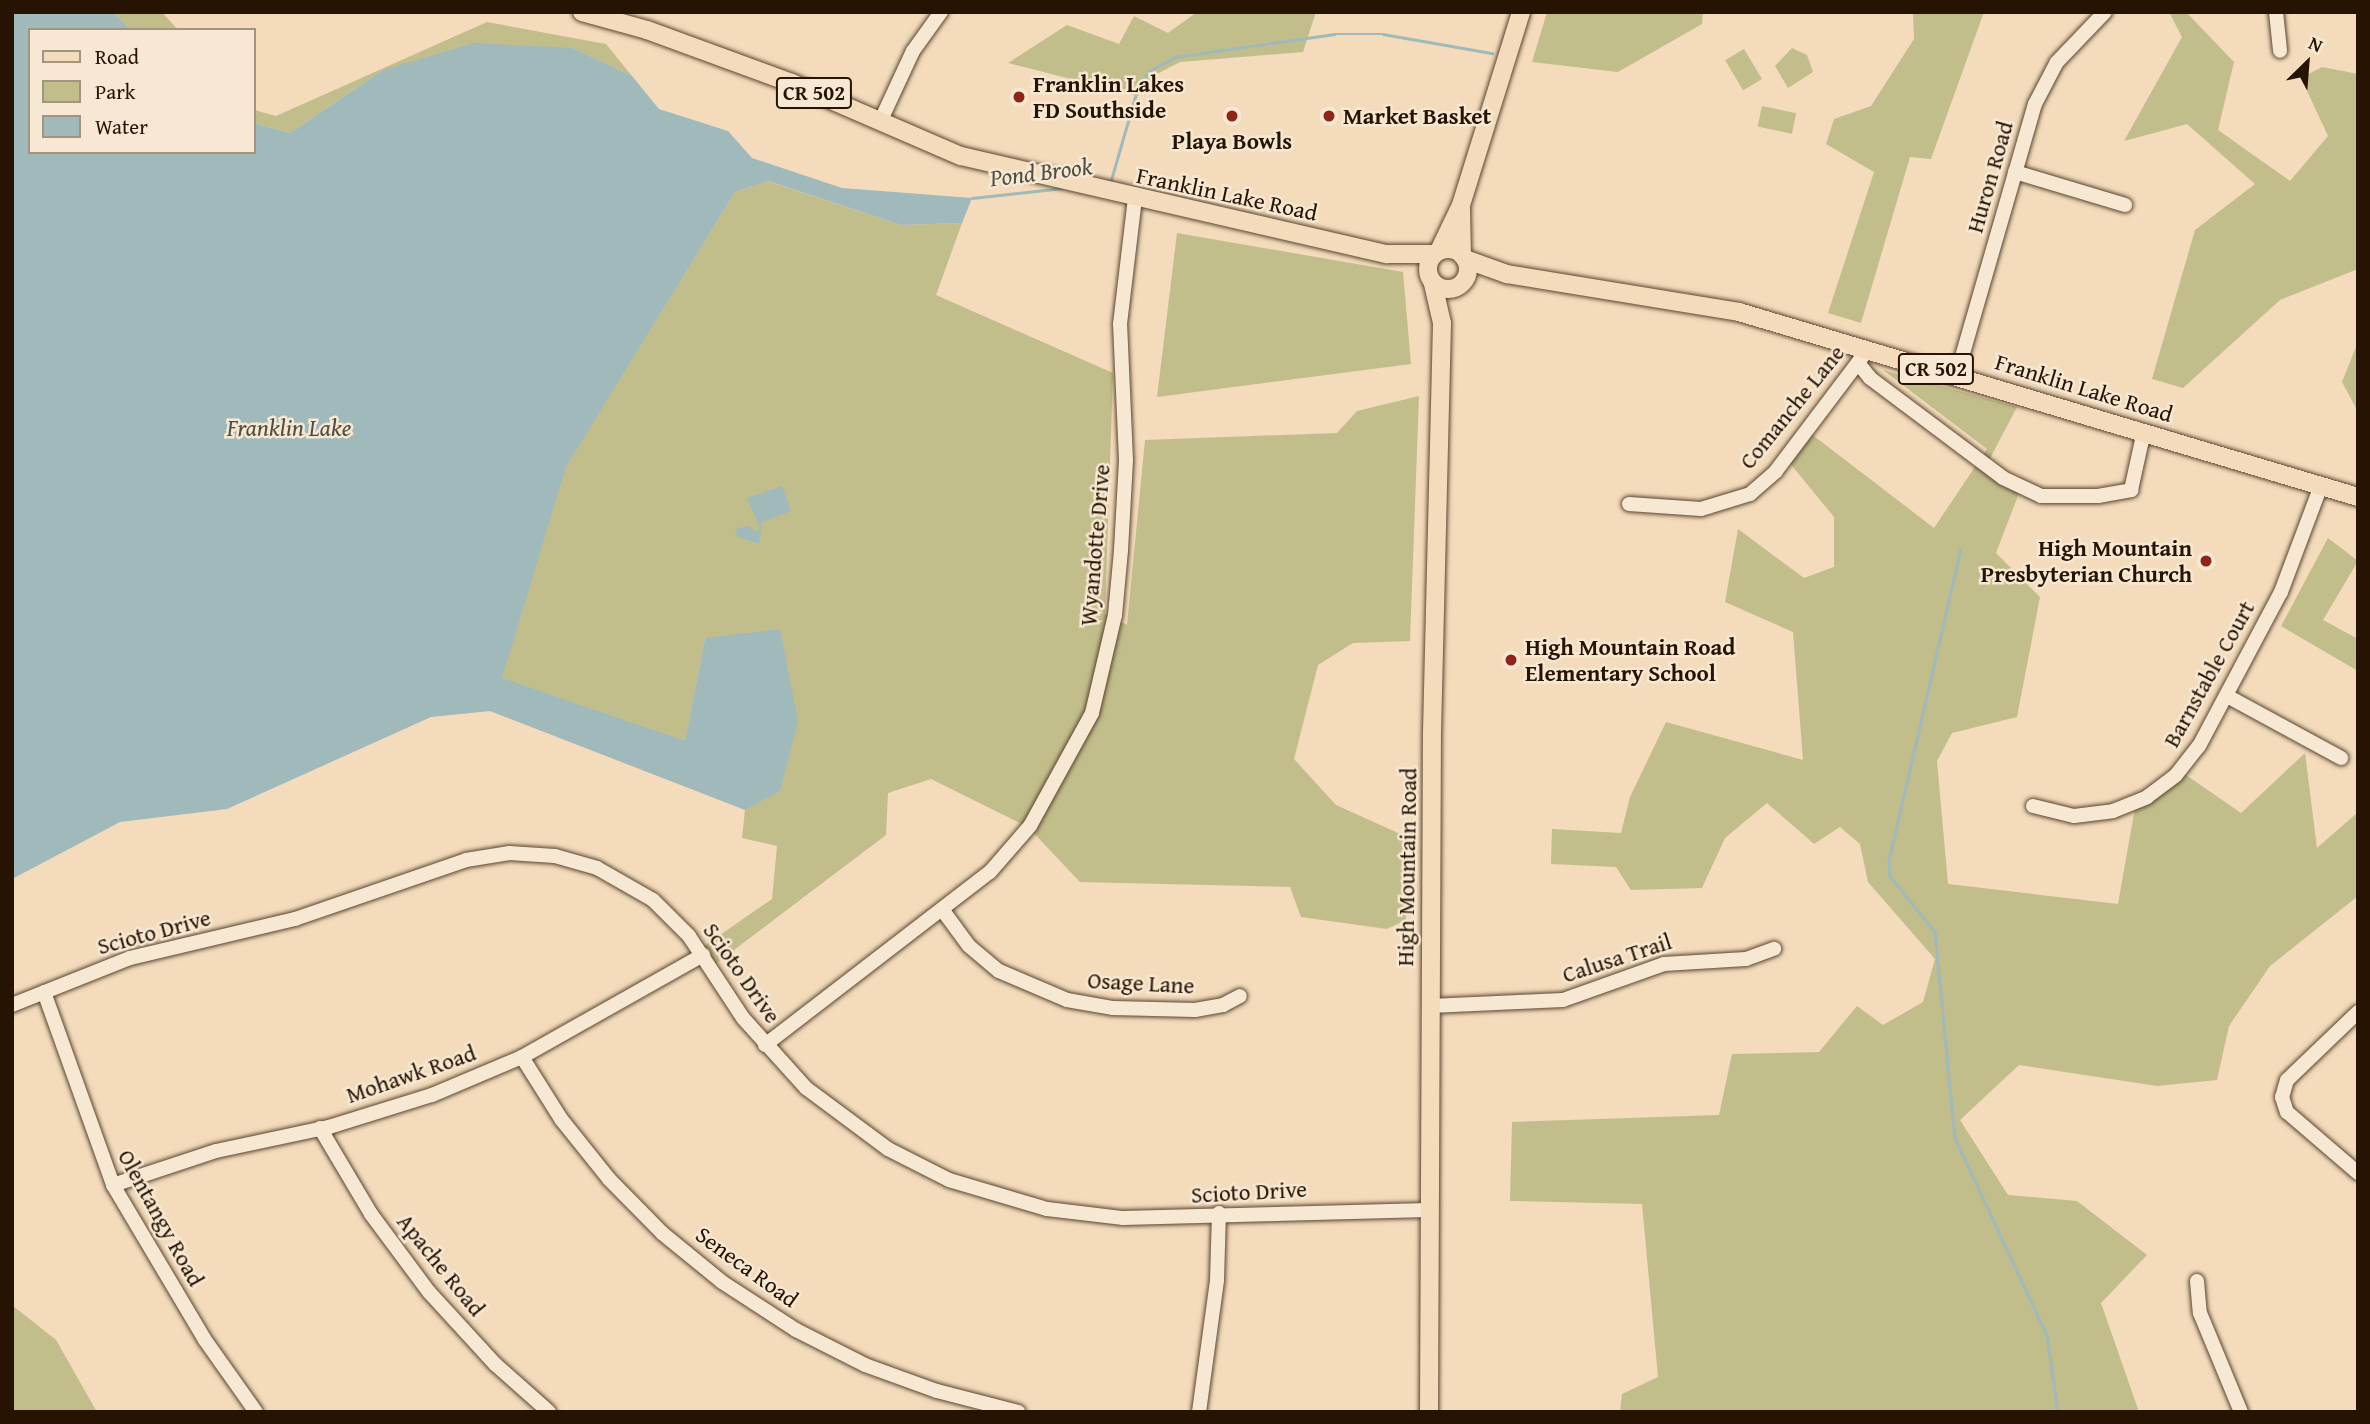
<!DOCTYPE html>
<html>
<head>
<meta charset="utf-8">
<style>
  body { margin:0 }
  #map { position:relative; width:2370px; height:1424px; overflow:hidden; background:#f3dbbb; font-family:"Gentium Book Plus",serif }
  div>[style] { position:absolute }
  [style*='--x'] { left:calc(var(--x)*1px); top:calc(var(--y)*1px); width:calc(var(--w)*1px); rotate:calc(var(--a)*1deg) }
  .green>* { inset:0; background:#c2be8b; transform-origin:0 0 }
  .water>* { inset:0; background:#a0b9ba }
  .stream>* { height:2.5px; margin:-1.25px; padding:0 1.25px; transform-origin:1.25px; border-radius:1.25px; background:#a0b9ba }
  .roads { filter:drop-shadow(0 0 2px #5a4530) drop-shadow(0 0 2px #5a4530) }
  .minor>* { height:14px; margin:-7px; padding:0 7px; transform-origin:7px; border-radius:7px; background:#f7e8d3 }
  .major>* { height:18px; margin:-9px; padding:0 9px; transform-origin:9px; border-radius:9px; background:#f3dbbb }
  .major>.ring { margin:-9px; padding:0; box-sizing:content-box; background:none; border:18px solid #f3dbbb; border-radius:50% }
  .dots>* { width:19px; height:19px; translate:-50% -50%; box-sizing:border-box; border:4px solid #f7e8d3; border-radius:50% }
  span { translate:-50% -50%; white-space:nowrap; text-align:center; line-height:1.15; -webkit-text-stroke:5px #f7e8d3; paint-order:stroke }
  .shield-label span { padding:2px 5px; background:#f7e8d3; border:2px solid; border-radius:5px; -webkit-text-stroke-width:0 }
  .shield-label { font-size:21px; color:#271301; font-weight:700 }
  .poi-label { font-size:23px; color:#271301; font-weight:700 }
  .left { translate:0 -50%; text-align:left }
  .right { translate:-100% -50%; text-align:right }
  .street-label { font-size:23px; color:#271301 }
  .water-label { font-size:24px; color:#514d42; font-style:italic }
  .frame { position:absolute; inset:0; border:14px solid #271301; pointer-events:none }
  .legend { position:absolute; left:28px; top:28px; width:228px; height:126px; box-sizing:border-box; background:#f7e8d3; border:2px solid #a4937f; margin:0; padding:9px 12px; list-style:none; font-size:21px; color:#271301 }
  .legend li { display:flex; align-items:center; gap:14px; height:35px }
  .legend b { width:35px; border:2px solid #a4937f }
  .north { position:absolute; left:2272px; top:28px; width:70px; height:70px; -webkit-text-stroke:5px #f7e8d3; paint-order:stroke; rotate:25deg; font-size:19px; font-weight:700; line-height:28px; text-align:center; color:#271301 }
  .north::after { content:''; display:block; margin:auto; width:24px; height:32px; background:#271301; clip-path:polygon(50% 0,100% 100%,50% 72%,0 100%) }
</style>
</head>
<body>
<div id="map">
  <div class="green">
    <div style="clip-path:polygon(112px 12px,162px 12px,178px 30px,132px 30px)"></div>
    <div style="clip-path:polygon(1197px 12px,1316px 12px,1303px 52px,1180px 62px,1153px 76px,1138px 96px,1008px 63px,1067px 25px,1119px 44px,1134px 16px,1168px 33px)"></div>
    <div style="clip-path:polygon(1547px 12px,1703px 12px,1702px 24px,1618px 72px,1532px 62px)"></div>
    <div style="clip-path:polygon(1913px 12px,1984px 12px,1931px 159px,1910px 157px,1861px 323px,1828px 313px,1874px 172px,1826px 144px,1834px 119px,1871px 106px,1914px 39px)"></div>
    <div style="clip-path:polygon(2169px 12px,2186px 12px,2234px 62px,2218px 130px,2290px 181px,2328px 136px,2301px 78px,2322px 67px,2358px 74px,2358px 269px,2280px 300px,2183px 388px,2152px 379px,2195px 230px,2255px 184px,2187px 124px,2124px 141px,2182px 37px)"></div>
    <div style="clip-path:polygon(487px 22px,606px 44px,632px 76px,573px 48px,383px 70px,290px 133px,254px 123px,254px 110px,276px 116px)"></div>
    <div style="clip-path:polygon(1792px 48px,1807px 55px,1813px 72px,1788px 88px,1775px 66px)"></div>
    <div style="left:1744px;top:49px;width:35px;height:22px;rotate:59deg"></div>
    <div style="left:1762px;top:106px;width:35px;height:21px;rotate:12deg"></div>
    <div style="clip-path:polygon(767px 181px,901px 225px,962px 223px,936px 295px,1113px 373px,1105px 614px,1127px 625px,1145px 440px,1337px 433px,1357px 411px,1419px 396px,1410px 641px,1353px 643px,1318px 665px,1294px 759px,1336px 805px,1407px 837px,1406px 920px,1387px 929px,1301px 917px,1290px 887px,1080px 882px,1028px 827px,931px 779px,888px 793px,886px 835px,705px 972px,694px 953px,772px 899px,777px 846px,742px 838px,745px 810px,780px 790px,705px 638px,685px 742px,501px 678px,566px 466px,735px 192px)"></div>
    <div style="clip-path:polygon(1177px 233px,1403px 272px,1411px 364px,1157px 397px)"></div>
    <div style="clip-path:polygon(2358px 342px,2358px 410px,2357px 410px,2342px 382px)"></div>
    <div style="clip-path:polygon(1883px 370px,2017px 407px,1984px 470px,2019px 493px,1996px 553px,2040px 597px,2017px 717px,1952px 733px,1937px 761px,1948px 884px,2118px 904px,2136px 802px,2183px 773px,2241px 813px,2305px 753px,2317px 848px,2358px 812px,2358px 896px,2270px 966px,2229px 1026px,2217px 1080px,2157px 1086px,2019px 1065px,1960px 1120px,2008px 1195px,2077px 1201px,2147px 1255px,2101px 1303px,2139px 1412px,1620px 1412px,1622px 1394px,1658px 1377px,1642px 1204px,1510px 1201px,1512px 1122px,1719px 1115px,1732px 1054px,1819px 1052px,1857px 1006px,1883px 1025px,1923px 1002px,1935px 959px,1868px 882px,1860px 844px,1840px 827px,1814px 844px,1767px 803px,1725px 838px,1702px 888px,1631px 890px,1616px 867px,1551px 864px,1552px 829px,1621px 833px,1630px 797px,1666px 722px,1803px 760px,1793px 632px,1725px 602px,1738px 529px,1804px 578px,1834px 567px,1834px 517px,1784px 456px,1806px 430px,1934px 528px,1987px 449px)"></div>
    <div style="clip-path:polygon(2328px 538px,2358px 561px,2323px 620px,2358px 639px,2358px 671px,2281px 626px)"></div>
    <div style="clip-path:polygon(12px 1305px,56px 1340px,97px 1412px,12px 1412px)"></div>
  </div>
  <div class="water">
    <div style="clip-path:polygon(12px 12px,112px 12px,132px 30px,30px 30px,30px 152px,254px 152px,254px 123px,290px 133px,383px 70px,474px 43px,573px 48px,632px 76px,659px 109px,728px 131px,752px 158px,842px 188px,972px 198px,962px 223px,901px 225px,768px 181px,735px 192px,566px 467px,502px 678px,685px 741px,705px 638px,780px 629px,798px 721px,780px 791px,745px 810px,490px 711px,431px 717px,227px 809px,120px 822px,12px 879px)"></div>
    <div style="clip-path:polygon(782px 486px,791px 511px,762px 522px,759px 544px,738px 537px,735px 529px,748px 526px,757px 532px,760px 528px,747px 498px)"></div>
  </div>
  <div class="stream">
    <div style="--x:1107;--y:181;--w:4;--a:-14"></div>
    <div style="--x:1111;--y:180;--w:94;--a:-73.9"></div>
    <div style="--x:1137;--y:90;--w:22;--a:-58"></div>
    <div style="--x:1149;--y:71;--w:30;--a:-28"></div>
    <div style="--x:1175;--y:57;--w:161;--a:-8.2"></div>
    <div style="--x:1334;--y:34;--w:49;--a:0"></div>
    <div style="--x:1383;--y:34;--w:111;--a:9.9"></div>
    <div style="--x:972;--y:198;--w:91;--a:-6.3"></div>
    <div style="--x:1961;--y:549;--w:319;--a:103"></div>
    <div style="--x:1889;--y:860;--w:16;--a:86"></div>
    <div style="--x:1890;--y:876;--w:72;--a:51.2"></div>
    <div style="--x:1935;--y:932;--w:207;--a:84.5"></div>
    <div style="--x:1955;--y:1138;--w:217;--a:65"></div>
    <div style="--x:2047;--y:1335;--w:78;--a:81.9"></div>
  </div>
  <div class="roads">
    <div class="minor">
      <div style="--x:2276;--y:12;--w:39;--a:84"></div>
      <div style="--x:880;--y:122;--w:78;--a:-65.1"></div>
      <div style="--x:913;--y:51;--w:48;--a:-54.3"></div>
      <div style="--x:2015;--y:172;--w:115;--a:16.7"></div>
      <div style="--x:1858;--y:363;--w:19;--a:51"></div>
      <div style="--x:1870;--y:378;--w:166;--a:36.9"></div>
      <div style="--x:2003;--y:478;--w:42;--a:25.3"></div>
      <div style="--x:2041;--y:496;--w:57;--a:0"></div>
      <div style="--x:2098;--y:496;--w:34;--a:-10"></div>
      <div style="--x:2131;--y:490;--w:60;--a:-77.6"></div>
      <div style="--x:1957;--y:374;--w:281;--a:-73.9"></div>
      <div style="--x:2035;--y:104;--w:47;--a:-62.4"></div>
      <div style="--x:2057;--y:62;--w:69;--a:-46.2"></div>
      <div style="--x:1629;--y:504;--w:72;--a:4"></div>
      <div style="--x:1701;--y:509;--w:51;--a:-17"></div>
      <div style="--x:1750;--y:494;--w:35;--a:-41"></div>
      <div style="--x:1776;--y:471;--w:144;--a:-52.9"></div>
      <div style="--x:2227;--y:696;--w:130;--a:28.5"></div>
      <div style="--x:2033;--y:806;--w:42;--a:13.7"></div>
      <div style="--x:2074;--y:816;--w:39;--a:-7"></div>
      <div style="--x:2113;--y:811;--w:37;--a:-22"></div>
      <div style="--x:2147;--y:797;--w:36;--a:-37"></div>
      <div style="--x:2176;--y:775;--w:37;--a:-52"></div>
      <div style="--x:2199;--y:746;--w:174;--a:-62"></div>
      <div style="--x:2281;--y:592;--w:111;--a:-69.4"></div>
      <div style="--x:944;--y:912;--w:42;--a:53.7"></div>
      <div style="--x:969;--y:946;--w:39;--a:40"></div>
      <div style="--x:999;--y:971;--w:74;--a:23.1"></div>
      <div style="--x:1067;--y:1000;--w:47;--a:9.9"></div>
      <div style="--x:1113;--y:1008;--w:82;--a:1.4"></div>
      <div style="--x:1195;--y:1010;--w:28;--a:-10"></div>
      <div style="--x:1223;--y:1005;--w:19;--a:-28"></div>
      <div style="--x:44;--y:992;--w:205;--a:70.3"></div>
      <div style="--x:113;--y:1185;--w:180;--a:59.3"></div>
      <div style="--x:205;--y:1340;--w:88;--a:54.7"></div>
      <div style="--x:12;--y:1005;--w:127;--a:-21.7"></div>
      <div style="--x:130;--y:958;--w:170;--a:-13.3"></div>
      <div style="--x:295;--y:919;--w:181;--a:-19"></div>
      <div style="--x:466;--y:860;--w:44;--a:-9.2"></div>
      <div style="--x:509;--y:853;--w:46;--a:3.7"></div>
      <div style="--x:555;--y:856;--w:44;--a:15.9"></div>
      <div style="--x:597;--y:868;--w:64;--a:29.7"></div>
      <div style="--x:653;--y:900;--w:51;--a:45"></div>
      <div style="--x:689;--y:936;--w:98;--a:56.6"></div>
      <div style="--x:743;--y:1018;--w:94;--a:48"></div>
      <div style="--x:806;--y:1088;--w:102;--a:36.6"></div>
      <div style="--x:888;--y:1149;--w:68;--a:26.9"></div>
      <div style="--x:949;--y:1180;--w:102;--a:16.5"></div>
      <div style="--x:1047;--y:1209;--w:77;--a:6.8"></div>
      <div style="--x:1123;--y:1218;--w:305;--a:-1.5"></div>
      <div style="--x:1430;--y:1006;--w:133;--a:-2.6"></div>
      <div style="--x:1563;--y:1000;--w:107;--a:-19.6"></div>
      <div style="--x:1664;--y:964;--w:82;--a:-3.5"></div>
      <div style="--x:1746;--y:959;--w:30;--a:-20"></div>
      <div style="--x:2358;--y:1012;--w:98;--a:136.2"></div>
      <div style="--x:2287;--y:1080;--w:18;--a:106"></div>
      <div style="--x:2282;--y:1097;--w:16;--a:72"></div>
      <div style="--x:2287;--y:1112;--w:94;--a:40.7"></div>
      <div style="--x:765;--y:1045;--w:284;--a:-37.6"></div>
      <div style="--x:990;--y:872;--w:61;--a:-49"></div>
      <div style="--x:1030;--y:826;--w:129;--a:-61.2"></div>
      <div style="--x:1092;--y:713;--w:101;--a:-76.8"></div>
      <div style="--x:1115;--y:615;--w:65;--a:-84.7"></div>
      <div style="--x:1121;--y:550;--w:90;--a:-86.8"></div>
      <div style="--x:1126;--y:460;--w:136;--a:-92.5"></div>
      <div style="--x:1120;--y:324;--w:126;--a:-83.2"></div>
      <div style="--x:522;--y:1057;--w:73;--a:57.8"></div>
      <div style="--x:561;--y:1119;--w:77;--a:51.3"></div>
      <div style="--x:609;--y:1179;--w:76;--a:45.5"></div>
      <div style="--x:662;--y:1233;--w:77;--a:39.2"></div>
      <div style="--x:722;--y:1282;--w:88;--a:33"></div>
      <div style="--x:796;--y:1330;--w:77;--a:26.9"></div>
      <div style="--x:865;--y:1365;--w:77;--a:19.9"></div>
      <div style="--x:937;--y:1391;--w:84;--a:14.5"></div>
      <div style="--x:320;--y:1128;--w:100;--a:59.3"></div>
      <div style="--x:371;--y:1214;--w:97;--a:53.4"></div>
      <div style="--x:429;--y:1292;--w:98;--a:47.5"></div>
      <div style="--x:495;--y:1364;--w:72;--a:41.6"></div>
      <div style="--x:113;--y:1185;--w:108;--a:-18.3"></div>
      <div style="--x:216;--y:1151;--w:116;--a:-12"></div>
      <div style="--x:329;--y:1127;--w:108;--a:-17.3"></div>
      <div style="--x:432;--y:1095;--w:98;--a:-22.9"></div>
      <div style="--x:522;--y:1057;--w:208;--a:-29.4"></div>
      <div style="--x:2197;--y:1281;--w:32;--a:85"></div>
      <div style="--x:2200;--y:1313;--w:107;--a:67.5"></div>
      <div style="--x:1199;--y:1412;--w:133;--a:-82.2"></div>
      <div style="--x:1217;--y:1280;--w:67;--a:-88.3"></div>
    </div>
    <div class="major">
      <div style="--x:582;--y:12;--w:67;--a:15.5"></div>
      <div style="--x:647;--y:30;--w:154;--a:20.1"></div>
      <div style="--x:792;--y:83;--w:184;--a:23.4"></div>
      <div style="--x:961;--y:156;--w:437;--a:13"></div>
      <div style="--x:1387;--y:254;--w:47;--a:0"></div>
      <div style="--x:1461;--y:209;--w:46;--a:88.8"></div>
      <div class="ring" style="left:1428px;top:249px;width:22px;height:22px"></div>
      <div style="--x:1439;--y:251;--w:51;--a:-64.4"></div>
      <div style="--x:1461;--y:205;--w:202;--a:-72.7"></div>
      <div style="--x:1465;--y:259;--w:45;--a:19.7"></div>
      <div style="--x:1507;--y:274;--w:235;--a:9.3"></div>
      <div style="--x:1739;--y:312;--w:646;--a:16.64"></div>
      <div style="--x:1429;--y:1412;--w:680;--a:-89.75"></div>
      <div style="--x:1432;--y:732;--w:409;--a:-88.6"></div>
      <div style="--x:1442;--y:323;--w:40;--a:-103"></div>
    </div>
  </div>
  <div class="dots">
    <div style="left:1019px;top:97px;background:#8f2418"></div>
    <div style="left:1232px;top:116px;background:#8f2418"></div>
    <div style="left:1329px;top:116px;background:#8f2418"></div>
    <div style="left:2206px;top:561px;background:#8f2418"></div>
    <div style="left:1511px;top:660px;background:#8f2418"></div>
  </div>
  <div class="shield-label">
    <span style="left:814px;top:93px">CR 502</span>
    <span style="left:1936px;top:369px">CR 502</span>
  </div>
  <div class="poi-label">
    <span class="left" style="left:1033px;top:97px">Franklin Lakes<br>FD Southside</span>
    <span class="left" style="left:1343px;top:116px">Market Basket</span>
    <span style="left:1232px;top:141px">Playa Bowls</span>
    <span class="right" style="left:2192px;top:561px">High Mountain<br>Presbyterian Church</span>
    <span class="left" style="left:1525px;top:660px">High Mountain Road<br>Elementary School</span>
  </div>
  <div class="street-label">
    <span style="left:1990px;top:177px;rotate:-74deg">Huron Road</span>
    <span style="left:1227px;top:194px;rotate:12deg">Franklin Lake Road</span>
    <span style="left:2084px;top:388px;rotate:17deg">Franklin Lake Road</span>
    <span style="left:1792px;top:407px;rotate:-51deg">Comanche Lane</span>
    <span style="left:1095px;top:545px;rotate:-85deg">Wyandotte Drive</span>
    <span style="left:2209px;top:674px;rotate:-61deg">Barnstable Court</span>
    <span style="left:1407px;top:867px;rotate:-89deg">High Mountain Road</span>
    <span style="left:154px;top:932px;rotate:-15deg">Scioto Drive</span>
    <span style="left:1617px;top:958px;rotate:-18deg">Calusa Trail</span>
    <span style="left:742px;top:973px;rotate:55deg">Scioto Drive</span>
    <span style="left:1141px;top:983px;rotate:3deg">Osage Lane</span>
    <span style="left:411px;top:1074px;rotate:-19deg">Mohawk Road</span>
    <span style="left:1249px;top:1192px;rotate:-3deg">Scioto Drive</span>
    <span style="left:161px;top:1218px;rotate:61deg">Olentangy Road</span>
    <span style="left:441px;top:1265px;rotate:51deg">Apache Road</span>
    <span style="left:747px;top:1267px;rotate:36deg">Seneca Road</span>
  </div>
  <div class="water-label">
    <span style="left:1041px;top:172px;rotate:-7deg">Pond Brook</span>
    <span style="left:289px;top:428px">Franklin Lake</span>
  </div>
  <div class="frame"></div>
  <ul class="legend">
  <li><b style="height:9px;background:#f3dbbb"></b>Road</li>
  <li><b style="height:19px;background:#c2be8b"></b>Park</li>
  <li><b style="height:19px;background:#a0b9ba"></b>Water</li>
  </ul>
  <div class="north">N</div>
</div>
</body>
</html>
